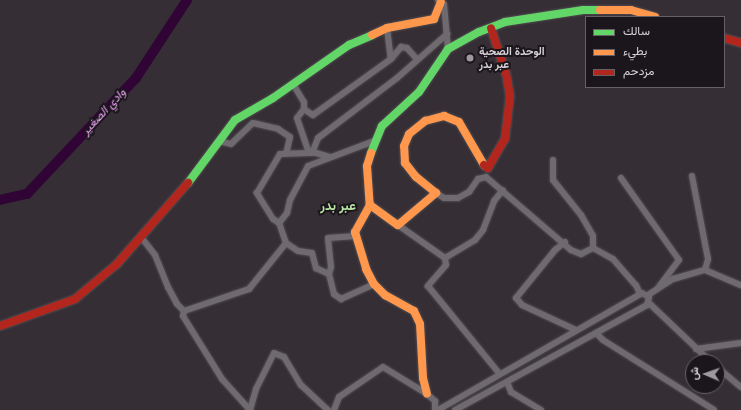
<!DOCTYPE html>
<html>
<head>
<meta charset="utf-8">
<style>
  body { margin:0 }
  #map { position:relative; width:741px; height:410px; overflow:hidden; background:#352f35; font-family:"Space Grotesk",Vazirmatn,sans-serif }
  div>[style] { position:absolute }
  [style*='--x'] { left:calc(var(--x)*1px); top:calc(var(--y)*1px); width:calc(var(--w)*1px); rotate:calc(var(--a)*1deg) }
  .river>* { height:10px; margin:-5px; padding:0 5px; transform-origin:5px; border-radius:5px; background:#300535 }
  .roads { filter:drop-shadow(0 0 1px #514c51) drop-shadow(0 0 1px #514c51) }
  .street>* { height:6px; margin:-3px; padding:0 3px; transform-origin:3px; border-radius:3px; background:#6f6a70 }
  .fast>* { height:8px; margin:-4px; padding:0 4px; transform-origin:4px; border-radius:4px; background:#63d668 }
  .slow>* { height:8px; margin:-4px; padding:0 4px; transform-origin:4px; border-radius:4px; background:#ff974d }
  .jam>* { height:8px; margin:-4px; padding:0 4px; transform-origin:4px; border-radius:4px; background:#b3261e }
  .dots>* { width:11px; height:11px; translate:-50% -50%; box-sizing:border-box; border:2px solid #1b161c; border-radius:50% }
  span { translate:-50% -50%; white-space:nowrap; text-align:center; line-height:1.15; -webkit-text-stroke:4px #1b161c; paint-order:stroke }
  .poi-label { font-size:11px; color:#d7d1d8; font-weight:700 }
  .left { translate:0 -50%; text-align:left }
  .water-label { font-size:12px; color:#eca5f3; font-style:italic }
  .quarter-label { font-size:13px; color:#b8e5a2; font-weight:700 }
  .legend { position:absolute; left:585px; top:16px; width:140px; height:72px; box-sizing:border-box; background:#1b161c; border:1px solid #666167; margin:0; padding:5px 7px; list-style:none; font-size:12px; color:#d7d1d8 }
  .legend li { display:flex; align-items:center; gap:8px; height:20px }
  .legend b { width:20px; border:1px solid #666167 }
  .north { position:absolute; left:685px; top:354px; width:40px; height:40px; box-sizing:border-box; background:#1b161c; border:1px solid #666167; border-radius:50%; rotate:272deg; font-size:11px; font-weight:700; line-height:16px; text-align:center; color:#d7d1d8 }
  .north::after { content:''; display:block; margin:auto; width:14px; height:18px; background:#9e989f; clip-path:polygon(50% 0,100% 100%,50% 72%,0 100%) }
</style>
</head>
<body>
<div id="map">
  <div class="river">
    <div style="--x:0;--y:200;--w:28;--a:-13"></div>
    <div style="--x:27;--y:194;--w:159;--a:-46.8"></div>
    <div style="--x:136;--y:78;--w:93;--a:-56.8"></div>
  </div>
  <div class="roads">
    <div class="street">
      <div style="--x:438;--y:0;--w:7;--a:34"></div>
      <div style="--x:444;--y:4;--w:45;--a:84.9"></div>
      <div style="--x:387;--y:28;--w:31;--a:83"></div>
      <div style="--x:293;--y:84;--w:21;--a:59"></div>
      <div style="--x:304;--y:102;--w:7;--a:90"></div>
      <div style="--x:219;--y:141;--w:12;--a:14"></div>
      <div style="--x:231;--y:144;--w:30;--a:-44"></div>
      <div style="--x:253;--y:123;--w:26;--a:13"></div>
      <div style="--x:278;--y:129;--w:14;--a:34"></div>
      <div style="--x:290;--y:137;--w:17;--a:103"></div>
      <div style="--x:309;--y:153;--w:37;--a:-109"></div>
      <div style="--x:297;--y:118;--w:11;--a:-52"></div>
      <div style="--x:304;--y:109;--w:11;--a:34"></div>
      <div style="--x:313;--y:115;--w:96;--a:-35.7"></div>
      <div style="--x:391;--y:59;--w:16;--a:-50"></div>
      <div style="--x:401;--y:47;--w:6;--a:9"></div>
      <div style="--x:407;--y:48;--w:15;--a:48"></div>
      <div style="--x:312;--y:153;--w:16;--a:-68"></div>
      <div style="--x:318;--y:138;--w:99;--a:-37.2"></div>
      <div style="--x:397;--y:78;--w:67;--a:-41.3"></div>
      <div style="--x:553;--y:160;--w:20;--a:90"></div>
      <div style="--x:553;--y:180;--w:45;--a:51.3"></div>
      <div style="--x:581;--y:215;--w:24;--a:60"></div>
      <div style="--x:593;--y:236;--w:12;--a:90"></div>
      <div style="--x:692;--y:176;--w:85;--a:79.1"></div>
      <div style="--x:708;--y:259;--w:11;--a:105"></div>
      <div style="--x:621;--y:178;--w:100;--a:54.7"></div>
      <div style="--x:679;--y:260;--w:36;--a:127"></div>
      <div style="--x:436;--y:193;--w:9;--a:32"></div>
      <div style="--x:444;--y:198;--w:14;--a:0"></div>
      <div style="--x:458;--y:198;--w:13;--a:-29"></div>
      <div style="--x:469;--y:192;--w:16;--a:-55"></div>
      <div style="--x:478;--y:179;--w:8;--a:-14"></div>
      <div style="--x:486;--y:177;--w:112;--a:40.7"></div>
      <div style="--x:571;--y:250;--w:11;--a:22"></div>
      <div style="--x:581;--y:254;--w:13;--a:-27"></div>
      <div style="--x:593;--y:248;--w:23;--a:29"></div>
      <div style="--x:613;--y:259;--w:35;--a:49"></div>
      <div style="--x:636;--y:285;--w:10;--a:66"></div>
      <div style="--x:279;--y:223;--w:7;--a:-146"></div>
      <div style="--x:273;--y:219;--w:31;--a:-122"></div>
      <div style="--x:257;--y:193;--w:45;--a:-59.5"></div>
      <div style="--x:280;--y:154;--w:36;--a:-2"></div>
      <div style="--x:316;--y:153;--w:15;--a:16"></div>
      <div style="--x:398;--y:225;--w:57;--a:35.1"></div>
      <div style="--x:445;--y:258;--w:7;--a:82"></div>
      <div style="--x:446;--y:265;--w:28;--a:131"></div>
      <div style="--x:428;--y:286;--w:112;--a:50.8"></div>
      <div style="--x:141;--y:237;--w:23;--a:52"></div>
      <div style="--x:155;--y:255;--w:35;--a:68"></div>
      <div style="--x:168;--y:287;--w:19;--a:62"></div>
      <div style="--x:177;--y:304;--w:10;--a:45"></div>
      <div style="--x:184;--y:311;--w:69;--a:-18.7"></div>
      <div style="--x:249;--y:289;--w:59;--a:-51.2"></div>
      <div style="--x:286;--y:243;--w:14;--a:34"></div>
      <div style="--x:298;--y:251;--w:14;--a:8"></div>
      <div style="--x:312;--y:253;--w:16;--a:75"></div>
      <div style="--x:316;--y:268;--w:14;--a:25"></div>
      <div style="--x:329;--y:274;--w:21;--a:76"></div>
      <div style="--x:334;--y:294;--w:9;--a:36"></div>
      <div style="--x:341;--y:299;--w:36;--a:-24"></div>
      <div style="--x:565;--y:242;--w:13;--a:141"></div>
      <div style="--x:555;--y:250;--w:62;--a:129.1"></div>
      <div style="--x:516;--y:298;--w:9;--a:49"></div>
      <div style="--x:522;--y:305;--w:60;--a:24.8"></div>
      <div style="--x:286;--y:243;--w:21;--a:-109"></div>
      <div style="--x:279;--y:223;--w:13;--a:-51"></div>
      <div style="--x:287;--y:213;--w:13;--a:-77"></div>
      <div style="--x:290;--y:200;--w:38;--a:-62"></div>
      <div style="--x:308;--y:166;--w:71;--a:-20.7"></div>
      <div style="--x:445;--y:258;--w:35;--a:-31"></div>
      <div style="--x:475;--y:240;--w:13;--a:-51"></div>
      <div style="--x:483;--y:230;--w:31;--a:-69"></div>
      <div style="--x:494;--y:201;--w:14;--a:-51"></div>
      <div style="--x:329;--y:274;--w:7;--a:-74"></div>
      <div style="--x:331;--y:267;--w:29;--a:-96"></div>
      <div style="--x:328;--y:238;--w:28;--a:-4"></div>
      <div style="--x:648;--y:295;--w:30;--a:-33"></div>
      <div style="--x:673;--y:279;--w:33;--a:-16"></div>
      <div style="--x:705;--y:270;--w:39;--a:23"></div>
      <div style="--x:649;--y:303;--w:86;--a:43.6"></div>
      <div style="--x:184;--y:311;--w:5;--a:101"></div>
      <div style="--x:183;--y:316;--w:74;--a:58.2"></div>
      <div style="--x:222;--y:379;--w:42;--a:47.9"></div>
      <div style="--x:596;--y:333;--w:10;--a:45"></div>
      <div style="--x:603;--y:340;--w:131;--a:32.2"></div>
      <div style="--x:696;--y:349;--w:45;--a:-7.6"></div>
      <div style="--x:717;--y:367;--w:31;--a:40"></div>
      <div style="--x:507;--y:382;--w:11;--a:68"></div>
      <div style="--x:511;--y:392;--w:35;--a:31"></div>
      <div style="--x:250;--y:410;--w:22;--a:-74"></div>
      <div style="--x:256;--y:389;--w:40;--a:-63.4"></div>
      <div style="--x:274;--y:353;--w:11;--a:22"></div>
      <div style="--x:284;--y:357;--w:33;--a:59"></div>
      <div style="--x:301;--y:385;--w:37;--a:43"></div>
      <div style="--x:334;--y:410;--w:14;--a:-69"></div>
      <div style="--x:339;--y:397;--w:53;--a:-34.3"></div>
      <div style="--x:383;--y:367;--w:52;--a:31.5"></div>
      <div style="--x:427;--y:394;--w:11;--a:41"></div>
      <div style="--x:435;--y:401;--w:9;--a:90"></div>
      <div style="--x:438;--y:410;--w:235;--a:-29.8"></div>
      <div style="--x:642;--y:293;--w:8;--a:30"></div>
      <div style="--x:649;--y:297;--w:8;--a:104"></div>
      <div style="--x:647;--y:305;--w:219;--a:151.3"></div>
    </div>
    <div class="fast">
      <div style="--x:371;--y:153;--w:29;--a:-68"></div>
      <div style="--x:382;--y:126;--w:50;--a:-42.6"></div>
      <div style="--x:419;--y:92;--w:52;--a:-56"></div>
      <div style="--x:448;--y:49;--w:35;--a:-29"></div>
      <div style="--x:479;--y:32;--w:28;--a:-21"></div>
      <div style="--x:505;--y:22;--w:79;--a:-8.7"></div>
      <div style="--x:583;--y:10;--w:17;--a:0"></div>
      <div style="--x:188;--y:183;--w:79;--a:-53.3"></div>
      <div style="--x:235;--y:120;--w:44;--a:-30.1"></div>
      <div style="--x:273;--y:98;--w:93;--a:-34.9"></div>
      <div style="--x:349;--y:45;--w:25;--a:-23"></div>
    </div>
    <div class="slow">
      <div style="--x:600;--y:10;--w:31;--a:0"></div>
      <div style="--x:631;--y:10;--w:25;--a:16"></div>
      <div style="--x:372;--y:35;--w:17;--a:-25"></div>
      <div style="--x:387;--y:28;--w:48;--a:-10.8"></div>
      <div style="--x:434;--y:19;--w:18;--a:-68"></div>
      <div style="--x:371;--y:153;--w:14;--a:107"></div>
      <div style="--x:367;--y:166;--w:39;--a:86"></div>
      <div style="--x:370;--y:205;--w:31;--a:119"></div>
      <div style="--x:355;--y:232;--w:39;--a:73"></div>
      <div style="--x:366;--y:269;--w:17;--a:62"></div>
      <div style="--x:374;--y:284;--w:16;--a:45"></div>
      <div style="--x:385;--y:295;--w:33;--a:29"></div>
      <div style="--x:414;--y:311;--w:14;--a:65"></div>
      <div style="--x:420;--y:324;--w:54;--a:86.8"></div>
      <div style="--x:423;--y:378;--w:16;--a:76"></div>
      <div style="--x:370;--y:205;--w:34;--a:36"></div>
      <div style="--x:398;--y:225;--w:50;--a:-40.1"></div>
      <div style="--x:436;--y:193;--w:26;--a:-141"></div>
      <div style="--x:416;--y:177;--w:18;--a:-128"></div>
      <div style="--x:405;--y:163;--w:17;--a:-93"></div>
      <div style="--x:404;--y:146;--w:13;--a:-67"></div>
      <div style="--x:409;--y:134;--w:21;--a:-39"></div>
      <div style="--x:425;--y:121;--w:20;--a:-15"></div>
      <div style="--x:444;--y:116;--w:16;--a:22"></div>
      <div style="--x:459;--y:122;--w:50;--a:59.8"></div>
    </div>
    <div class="jam">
      <div style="--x:724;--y:38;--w:18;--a:16"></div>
      <div style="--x:484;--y:165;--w:5;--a:37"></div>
      <div style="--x:488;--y:168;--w:34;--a:-60"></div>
      <div style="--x:505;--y:139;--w:43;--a:-83.4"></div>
      <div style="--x:510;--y:96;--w:22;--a:-100"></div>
      <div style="--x:506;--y:74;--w:48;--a:-108.1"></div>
      <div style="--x:0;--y:326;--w:80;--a:-19.8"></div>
      <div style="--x:75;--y:299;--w:55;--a:-39.8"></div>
      <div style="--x:117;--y:264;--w:108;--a:-48.8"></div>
    </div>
  </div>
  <div class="dots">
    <div style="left:470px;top:58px;background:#9e989f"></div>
  </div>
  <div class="poi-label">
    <span class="left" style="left:479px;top:58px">الوحدة الصحية<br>عبر بدر</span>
  </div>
  <div class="water-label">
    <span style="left:104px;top:112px;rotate:-47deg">وادي الصغير</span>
  </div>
  <div class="quarter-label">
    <span style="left:338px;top:206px">عبر بدر</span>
  </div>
  <ul class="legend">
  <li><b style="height:5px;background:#63d668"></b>سالك</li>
  <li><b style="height:5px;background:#ff974d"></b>بطيء</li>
  <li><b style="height:5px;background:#b3261e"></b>مزدحم</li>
  </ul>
  <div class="north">ش</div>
</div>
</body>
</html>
